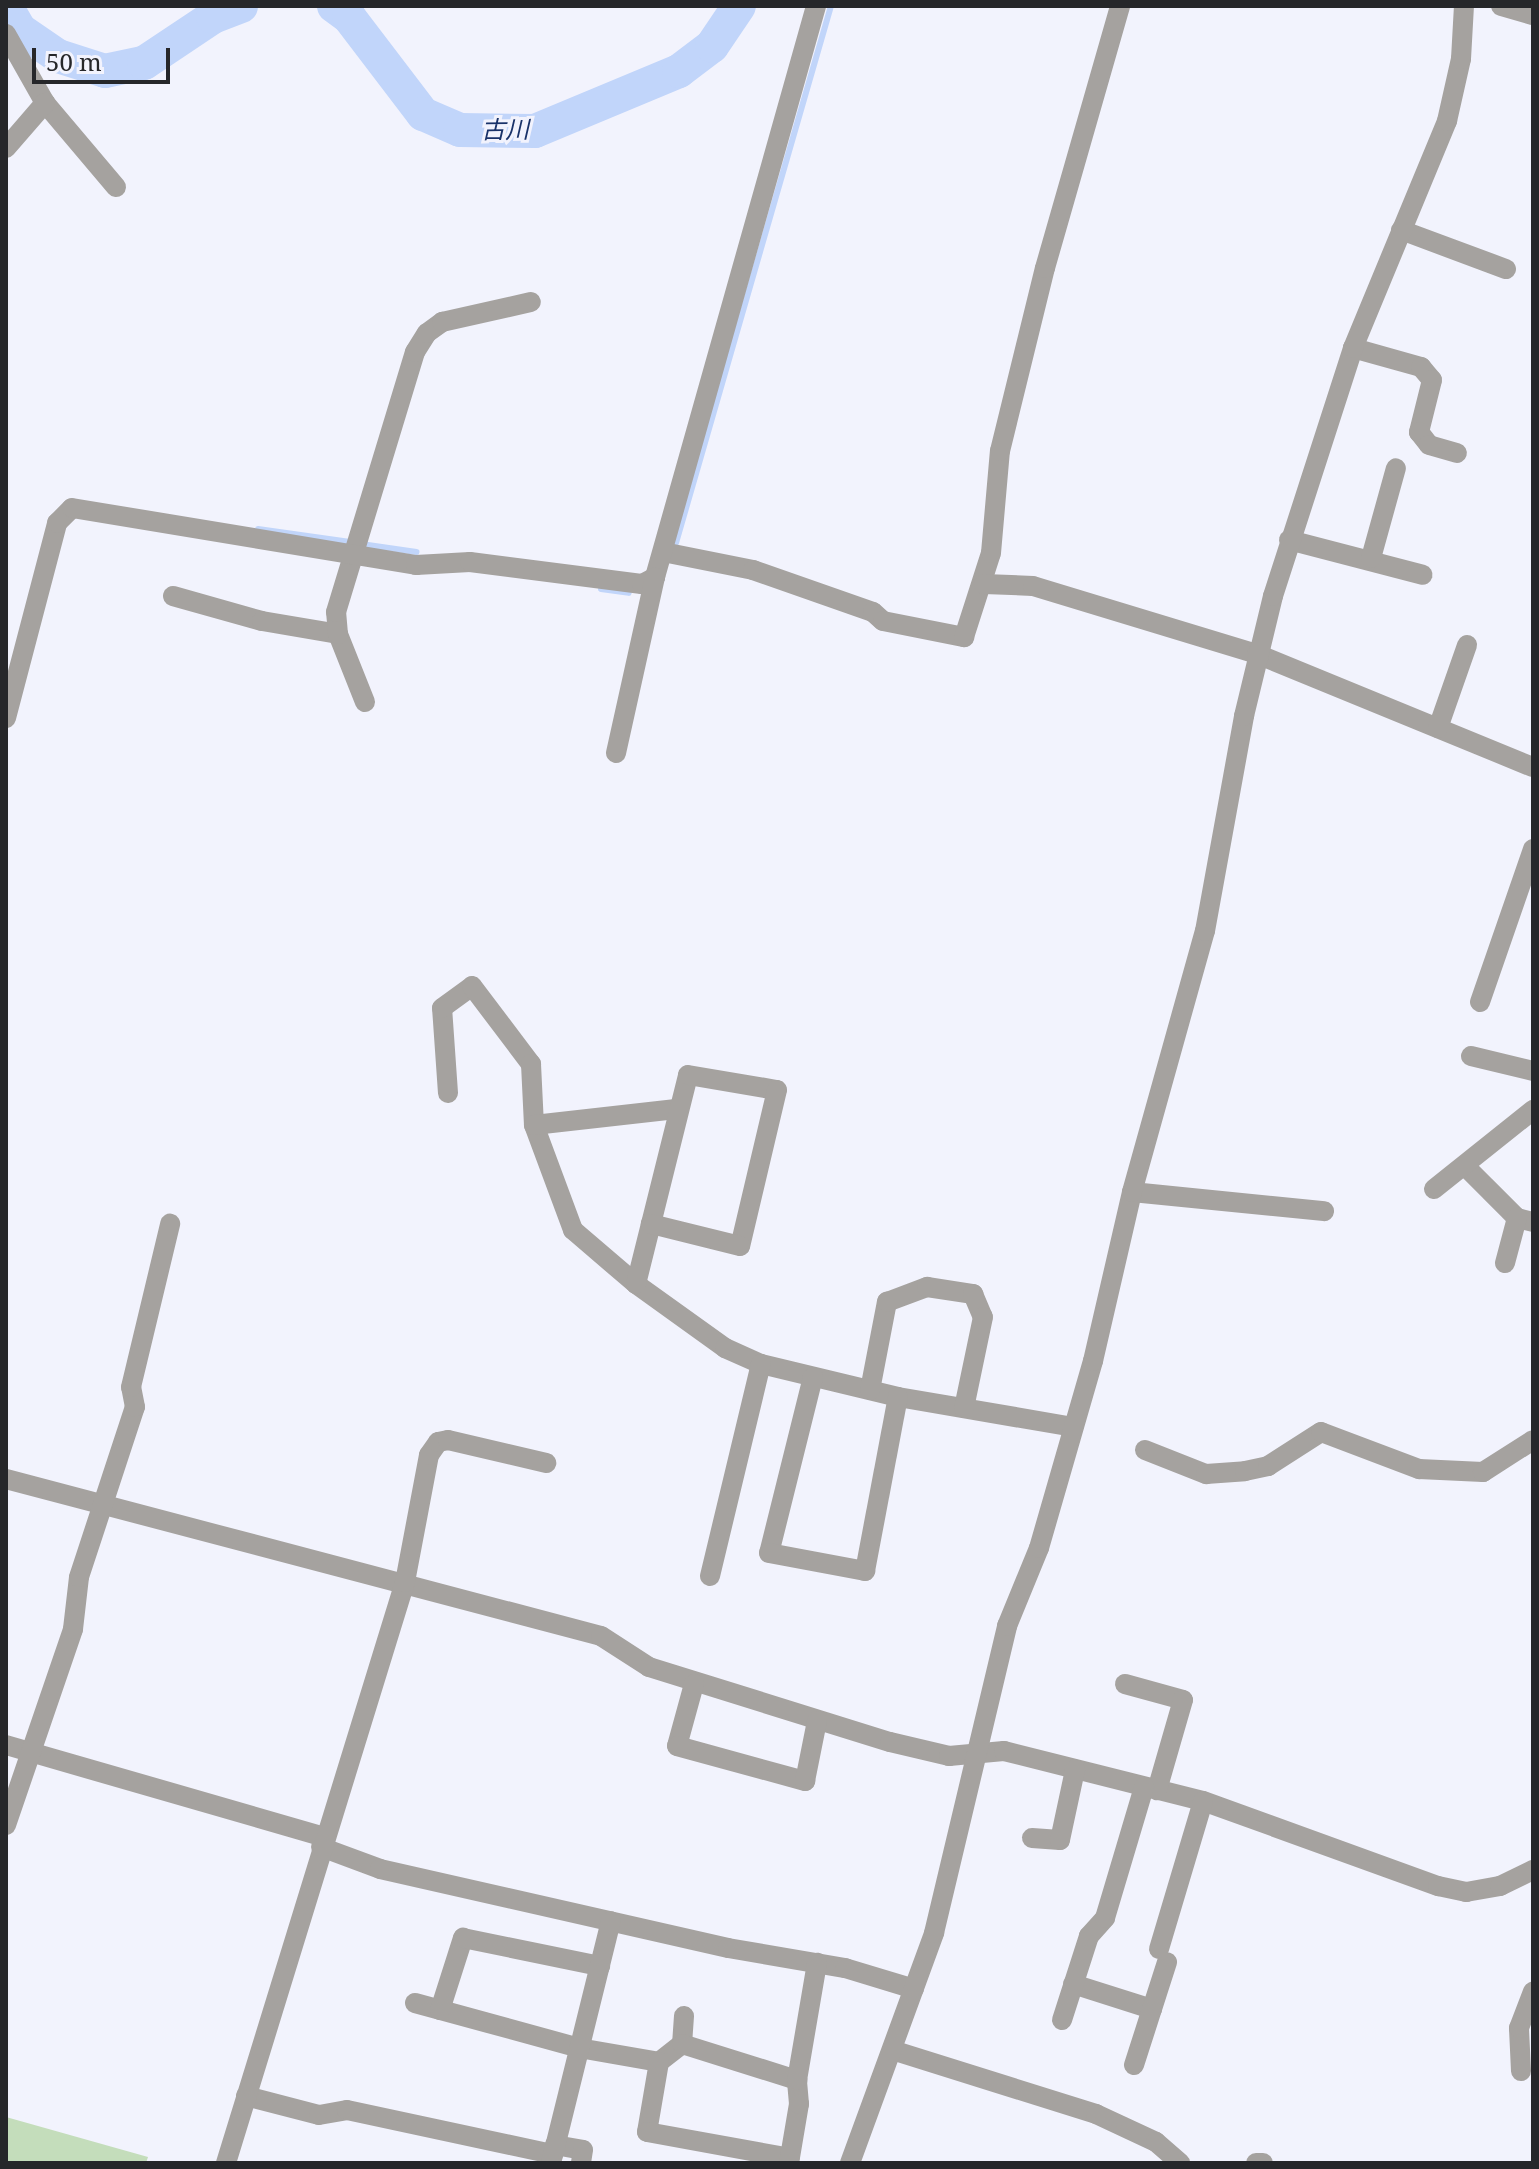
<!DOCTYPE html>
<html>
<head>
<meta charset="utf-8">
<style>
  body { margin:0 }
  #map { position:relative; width:1539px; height:2169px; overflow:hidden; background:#f2f3fd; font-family:"Noto Serif","Noto Sans JP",serif }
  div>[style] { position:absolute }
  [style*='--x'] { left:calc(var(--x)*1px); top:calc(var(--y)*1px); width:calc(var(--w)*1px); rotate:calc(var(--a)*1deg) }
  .green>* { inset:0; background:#c4ddbb }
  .stream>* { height:6px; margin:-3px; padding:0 3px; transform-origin:3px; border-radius:3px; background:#c1d5fa }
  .river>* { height:34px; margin:-17px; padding:0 17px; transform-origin:17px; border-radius:17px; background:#c1d5fa }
  .minor>* { height:20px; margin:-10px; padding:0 10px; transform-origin:10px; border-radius:10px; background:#a5a29f }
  span { translate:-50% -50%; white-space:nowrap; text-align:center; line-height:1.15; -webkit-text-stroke:6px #f2f3fd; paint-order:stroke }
  .water-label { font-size:24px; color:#193269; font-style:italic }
  .frame { position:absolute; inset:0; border:8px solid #26272a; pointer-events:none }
  .scale { position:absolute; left:32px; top:48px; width:138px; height:36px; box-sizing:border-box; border:4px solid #26272a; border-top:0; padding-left:10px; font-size:24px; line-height:28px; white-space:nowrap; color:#26272a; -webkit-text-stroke:6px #f2f3fd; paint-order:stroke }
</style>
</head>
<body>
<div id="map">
  <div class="green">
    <div style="clip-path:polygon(6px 2117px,148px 2157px,146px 2163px,6px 2163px)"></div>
  </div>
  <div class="stream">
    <div style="--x:258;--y:529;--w:93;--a:8"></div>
    <div style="--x:676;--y:543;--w:559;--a:-73.9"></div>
    <div style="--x:368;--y:545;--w:49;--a:8.3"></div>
    <div style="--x:601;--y:589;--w:28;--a:8"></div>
  </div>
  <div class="river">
    <div style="--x:6;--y:6;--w:28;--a:60"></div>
    <div style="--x:20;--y:30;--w:46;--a:34.4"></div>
    <div style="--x:58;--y:56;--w:49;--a:17.7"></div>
    <div style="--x:105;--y:71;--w:40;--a:-12"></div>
    <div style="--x:144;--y:63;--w:83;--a:-33.7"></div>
    <div style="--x:213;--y:17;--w:30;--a:-21"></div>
    <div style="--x:334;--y:6;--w:19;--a:36"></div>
    <div style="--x:349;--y:17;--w:122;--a:52.7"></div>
    <div style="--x:423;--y:114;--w:40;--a:23.4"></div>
    <div style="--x:460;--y:130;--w:75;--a:0.8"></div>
    <div style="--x:535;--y:131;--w:156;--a:-22.6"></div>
    <div style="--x:679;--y:71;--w:41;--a:-37.1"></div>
    <div style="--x:712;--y:46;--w:48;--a:-56"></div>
  </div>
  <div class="minor">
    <div style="--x:1501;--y:6;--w:33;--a:16"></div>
    <div style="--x:6;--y:34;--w:79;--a:60.5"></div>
    <div style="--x:45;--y:103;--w:110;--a:49.8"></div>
    <div style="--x:6;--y:148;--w:60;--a:-49.1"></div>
    <div style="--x:1401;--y:230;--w:112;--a:20.4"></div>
    <div style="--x:1353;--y:348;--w:71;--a:15.6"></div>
    <div style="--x:1421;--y:367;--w:17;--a:50"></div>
    <div style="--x:1432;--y:380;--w:54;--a:104"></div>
    <div style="--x:1419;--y:432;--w:16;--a:52"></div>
    <div style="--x:1429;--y:445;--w:29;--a:16"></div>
    <div style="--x:1289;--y:540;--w:138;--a:14.6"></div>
    <div style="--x:663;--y:552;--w:92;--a:11.3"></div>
    <div style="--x:753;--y:570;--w:127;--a:19.3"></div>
    <div style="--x:873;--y:612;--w:13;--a:42"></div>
    <div style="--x:883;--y:621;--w:83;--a:11.2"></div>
    <div style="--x:964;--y:637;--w:88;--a:-72.2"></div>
    <div style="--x:991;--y:553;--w:102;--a:-85"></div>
    <div style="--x:1000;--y:451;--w:188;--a:-76.2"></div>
    <div style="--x:1045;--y:268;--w:273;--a:-74"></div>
    <div style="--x:1371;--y:558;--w:93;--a:-74.5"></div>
    <div style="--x:984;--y:584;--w:49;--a:2.3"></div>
    <div style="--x:1033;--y:586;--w:234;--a:16.9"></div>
    <div style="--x:1257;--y:654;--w:298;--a:22.3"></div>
    <div style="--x:173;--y:596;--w:92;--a:15.7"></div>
    <div style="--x:262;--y:621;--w:77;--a:9.7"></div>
    <div style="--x:365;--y:702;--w:73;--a:-111.7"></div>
    <div style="--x:338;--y:634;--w:22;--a:-95"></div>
    <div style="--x:336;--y:612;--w:272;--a:-73.1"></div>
    <div style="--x:415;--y:352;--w:22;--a:-58"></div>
    <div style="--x:427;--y:333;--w:19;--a:-36"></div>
    <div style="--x:442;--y:322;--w:91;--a:-12.7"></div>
    <div style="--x:6;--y:718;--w:202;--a:-75.3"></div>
    <div style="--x:57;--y:523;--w:21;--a:-45"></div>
    <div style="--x:72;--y:508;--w:349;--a:9.4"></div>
    <div style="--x:416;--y:565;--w:54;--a:-3.2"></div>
    <div style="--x:470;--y:562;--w:173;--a:7.3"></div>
    <div style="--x:642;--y:584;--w:15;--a:-28"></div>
    <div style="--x:655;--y:577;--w:593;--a:-74.25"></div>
    <div style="--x:1438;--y:728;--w:88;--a:-70.7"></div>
    <div style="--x:616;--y:753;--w:180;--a:-77.5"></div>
    <div style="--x:1480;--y:1002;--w:162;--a:-70.9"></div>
    <div style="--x:1471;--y:1056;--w:64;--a:13.6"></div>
    <div style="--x:448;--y:1093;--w:85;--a:-94"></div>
    <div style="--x:442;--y:1008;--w:37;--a:-36"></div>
    <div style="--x:472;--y:986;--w:98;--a:52.9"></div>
    <div style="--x:531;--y:1064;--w:61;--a:87.2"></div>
    <div style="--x:534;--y:1125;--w:112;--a:69.6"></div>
    <div style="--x:573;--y:1230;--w:83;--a:40.6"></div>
    <div style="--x:636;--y:1284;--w:110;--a:35.7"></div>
    <div style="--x:725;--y:1348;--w:39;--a:24"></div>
    <div style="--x:761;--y:1364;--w:141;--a:13.5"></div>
    <div style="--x:898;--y:1397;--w:178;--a:9.7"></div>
    <div style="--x:534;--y:1125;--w:143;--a:-6.4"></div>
    <div style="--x:1465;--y:1166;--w:74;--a:45"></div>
    <div style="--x:1517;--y:1218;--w:16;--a:14"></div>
    <div style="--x:1434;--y:1189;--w:127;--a:-38.6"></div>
    <div style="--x:1132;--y:1192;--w:193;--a:5.7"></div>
    <div style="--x:1505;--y:1263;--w:47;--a:-75.1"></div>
    <div style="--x:636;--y:1284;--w:215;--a:-76"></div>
    <div style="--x:688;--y:1075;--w:90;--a:9.6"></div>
    <div style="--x:777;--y:1090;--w:160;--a:103.3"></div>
    <div style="--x:740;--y:1246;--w:92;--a:-166.1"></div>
    <div style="--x:813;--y:1377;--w:181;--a:104"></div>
    <div style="--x:769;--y:1553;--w:98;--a:10.6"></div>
    <div style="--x:865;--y:1571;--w:177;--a:-79.3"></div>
    <div style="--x:870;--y:1390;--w:90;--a:-79.1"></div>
    <div style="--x:887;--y:1302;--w:43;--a:-20.6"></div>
    <div style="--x:927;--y:1287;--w:47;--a:8.7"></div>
    <div style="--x:973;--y:1294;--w:25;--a:67"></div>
    <div style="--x:983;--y:1317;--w:93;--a:101.8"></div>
    <div style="--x:1145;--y:1450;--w:66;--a:21.5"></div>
    <div style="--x:1206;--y:1474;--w:39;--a:-4"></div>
    <div style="--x:1245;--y:1471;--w:24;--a:-12"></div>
    <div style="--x:1268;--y:1466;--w:63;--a:-32.7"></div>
    <div style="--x:1321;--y:1432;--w:105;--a:20.7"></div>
    <div style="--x:1419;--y:1469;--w:64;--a:2.7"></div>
    <div style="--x:1483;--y:1472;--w:59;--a:-32.6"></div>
    <div style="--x:6;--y:1479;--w:615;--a:14.78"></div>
    <div style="--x:601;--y:1636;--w:57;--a:32.9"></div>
    <div style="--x:649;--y:1667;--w:252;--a:17.3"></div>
    <div style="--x:890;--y:1742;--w:61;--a:13.3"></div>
    <div style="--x:949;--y:1756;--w:55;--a:-5.2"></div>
    <div style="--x:1004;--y:1751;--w:205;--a:14.1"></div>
    <div style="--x:1203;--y:1801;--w:250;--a:19.9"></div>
    <div style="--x:1438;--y:1886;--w:29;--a:12"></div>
    <div style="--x:1466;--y:1892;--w:35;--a:-10"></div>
    <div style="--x:1500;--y:1886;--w:37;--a:-26"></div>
    <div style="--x:710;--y:1576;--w:218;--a:-76.5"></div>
    <div style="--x:694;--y:1684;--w:64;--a:105.3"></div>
    <div style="--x:677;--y:1746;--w:133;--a:15.3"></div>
    <div style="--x:805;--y:1781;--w:61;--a:-78.7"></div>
    <div style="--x:1125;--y:1684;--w:60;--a:15.4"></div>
    <div style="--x:1183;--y:1700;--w:94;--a:106.1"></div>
    <div style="--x:6;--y:1745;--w:331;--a:16.1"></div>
    <div style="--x:6;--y:1825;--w:207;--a:-71.1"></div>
    <div style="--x:73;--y:1629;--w:52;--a:-83.4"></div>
    <div style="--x:79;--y:1577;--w:179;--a:-71.8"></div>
    <div style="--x:135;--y:1407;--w:20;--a:-101"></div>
    <div style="--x:131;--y:1387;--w:168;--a:-76.5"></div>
    <div style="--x:1032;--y:1838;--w:28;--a:4"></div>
    <div style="--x:1060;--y:1840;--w:72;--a:-77.9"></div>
    <div style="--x:321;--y:1847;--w:63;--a:20.4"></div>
    <div style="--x:380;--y:1869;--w:357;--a:12.8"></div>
    <div style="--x:728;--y:1948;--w:119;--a:9.7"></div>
    <div style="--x:845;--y:1968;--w:72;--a:16.9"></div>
    <div style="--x:1159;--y:1949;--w:154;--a:-73.4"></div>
    <div style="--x:1073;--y:1984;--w:83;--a:17.6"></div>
    <div style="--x:415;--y:2003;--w:170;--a:15.3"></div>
    <div style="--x:579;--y:2048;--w:81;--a:9.9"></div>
    <div style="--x:440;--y:2010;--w:76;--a:-72.3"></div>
    <div style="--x:463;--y:1938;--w:140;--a:11.6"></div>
    <div style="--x:684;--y:2016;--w:28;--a:94"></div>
    <div style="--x:682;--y:2044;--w:29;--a:142"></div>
    <div style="--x:659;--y:2062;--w:71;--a:99.7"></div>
    <div style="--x:647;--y:2132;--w:145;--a:10.3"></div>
    <div style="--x:1062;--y:2020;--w:88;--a:-72.2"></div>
    <div style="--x:1089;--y:1936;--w:24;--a:-48"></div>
    <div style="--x:1105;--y:1918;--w:137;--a:-73.4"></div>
    <div style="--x:682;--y:2044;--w:121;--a:17.4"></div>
    <div style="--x:892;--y:2050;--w:214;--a:17.4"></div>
    <div style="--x:1096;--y:2114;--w:66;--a:25"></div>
    <div style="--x:1156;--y:2142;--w:32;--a:41"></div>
    <div style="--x:1134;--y:2065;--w:108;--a:-72.2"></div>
    <div style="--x:1521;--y:2071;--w:43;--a:-92.7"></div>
    <div style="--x:1519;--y:2028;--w:39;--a:-69"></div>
    <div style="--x:246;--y:2096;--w:75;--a:14.6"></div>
    <div style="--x:319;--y:2115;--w:28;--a:-10"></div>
    <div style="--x:347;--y:2110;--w:211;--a:12.1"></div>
    <div style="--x:555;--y:2145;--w:28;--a:10"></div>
    <div style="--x:583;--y:2150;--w:13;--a:99"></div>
    <div style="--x:226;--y:2163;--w:608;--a:-72.88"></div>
    <div style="--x:405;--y:1582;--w:129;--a:-79.3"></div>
    <div style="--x:429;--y:1455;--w:16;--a:-55"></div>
    <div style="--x:438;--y:1442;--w:10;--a:-11"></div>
    <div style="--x:448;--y:1440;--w:101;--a:13.2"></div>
    <div style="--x:551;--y:2163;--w:249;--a:-76.1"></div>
    <div style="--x:789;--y:2163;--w:60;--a:-80.4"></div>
    <div style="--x:799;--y:2104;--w:24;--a:-95"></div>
    <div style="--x:797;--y:2080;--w:119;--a:-80.3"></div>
    <div style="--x:850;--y:2163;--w:245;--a:-69.9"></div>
    <div style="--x:934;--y:1933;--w:316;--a:-76.6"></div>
    <div style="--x:1007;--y:1626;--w:84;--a:-67.7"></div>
    <div style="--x:1039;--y:1548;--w:195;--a:-73.9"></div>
    <div style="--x:1093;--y:1361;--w:173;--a:-77"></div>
    <div style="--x:1132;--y:1192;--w:271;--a:-74.4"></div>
    <div style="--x:1205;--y:931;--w:219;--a:-79.7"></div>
    <div style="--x:1244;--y:716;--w:123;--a:-76.4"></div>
    <div style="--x:1273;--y:596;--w:261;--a:-72.1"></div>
    <div style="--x:1353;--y:348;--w:246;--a:-67.5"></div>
    <div style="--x:1447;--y:121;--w:64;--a:-77.3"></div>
    <div style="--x:1461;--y:59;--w:53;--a:-86.8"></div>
    <div style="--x:1256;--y:2163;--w:7;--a:0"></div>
  </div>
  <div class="water-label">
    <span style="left:505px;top:129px;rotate:-1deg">古川</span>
  </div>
  <div class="frame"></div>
  <div class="scale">50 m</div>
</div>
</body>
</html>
